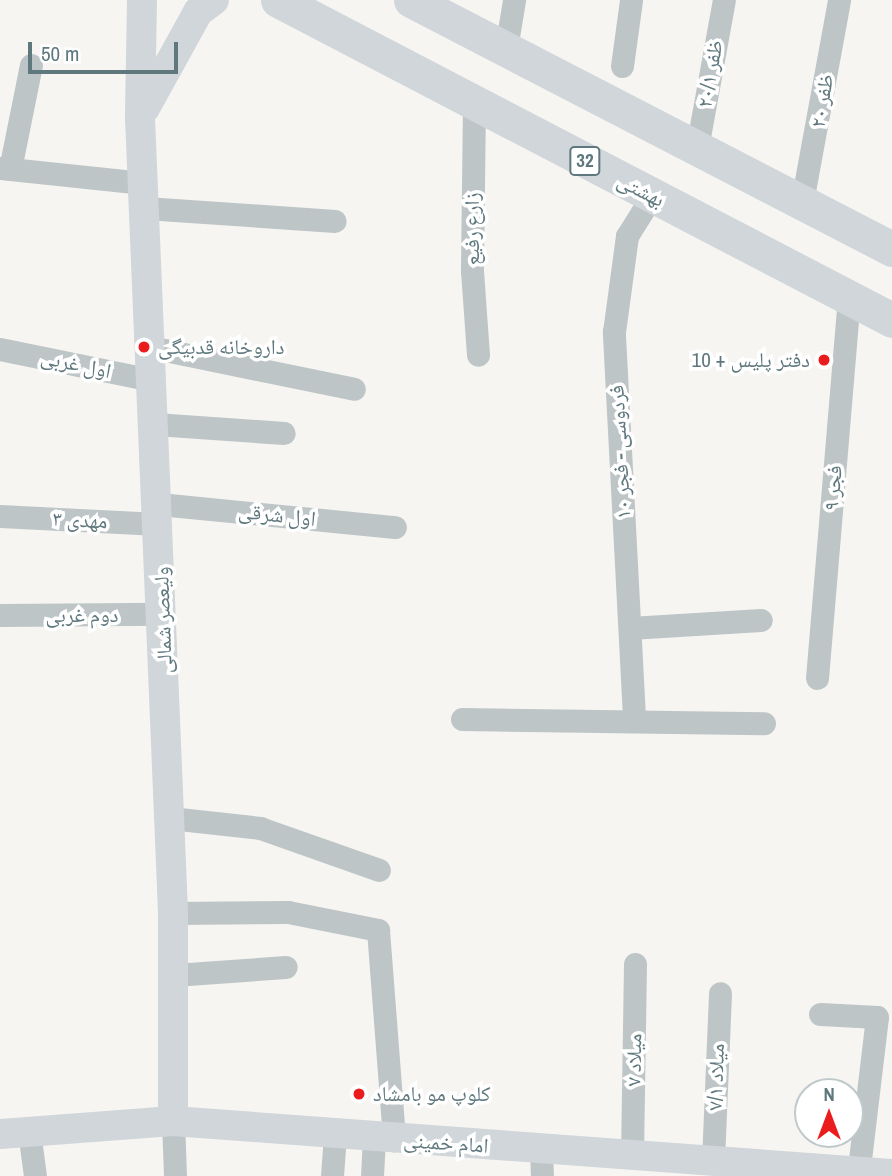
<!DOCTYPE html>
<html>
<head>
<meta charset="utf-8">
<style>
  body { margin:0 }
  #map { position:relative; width:892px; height:1176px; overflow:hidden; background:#f6f5f2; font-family:"Archivo Narrow","Noto Naskh Arabic",sans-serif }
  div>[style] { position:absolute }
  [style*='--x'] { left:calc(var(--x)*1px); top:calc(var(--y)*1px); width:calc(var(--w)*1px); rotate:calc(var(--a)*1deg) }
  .minor>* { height:23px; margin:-11.5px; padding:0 11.5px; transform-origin:11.5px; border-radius:11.5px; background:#bec5c7 }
  .major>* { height:30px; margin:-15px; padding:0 15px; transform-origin:15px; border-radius:15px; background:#d0d6d9 }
  .highway>* { height:35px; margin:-17.5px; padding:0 17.5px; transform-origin:17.5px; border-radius:17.5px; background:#d0d6d9 }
  .dots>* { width:19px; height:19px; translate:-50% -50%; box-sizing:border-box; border:4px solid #fff; border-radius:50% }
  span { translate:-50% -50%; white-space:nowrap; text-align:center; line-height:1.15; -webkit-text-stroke:7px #fff; paint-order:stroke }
  .shield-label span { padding:2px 5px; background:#fff; border:2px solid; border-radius:5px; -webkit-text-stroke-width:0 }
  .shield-label { font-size:19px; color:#5f787e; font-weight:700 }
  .street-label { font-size:21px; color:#5f787e }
  .poi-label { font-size:21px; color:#5f787e }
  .left { translate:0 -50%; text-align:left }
  .right { translate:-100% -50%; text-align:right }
  .north { position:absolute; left:794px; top:1078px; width:70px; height:70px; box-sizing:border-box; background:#fff; border:2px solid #bfc9cb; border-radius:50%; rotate:0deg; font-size:19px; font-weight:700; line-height:28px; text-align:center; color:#5f787e }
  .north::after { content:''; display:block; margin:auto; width:24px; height:32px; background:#eb1d1c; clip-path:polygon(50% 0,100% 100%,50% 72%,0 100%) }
  .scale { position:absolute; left:28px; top:42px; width:150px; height:32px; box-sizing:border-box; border:4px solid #5f787e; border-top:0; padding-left:9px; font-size:21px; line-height:24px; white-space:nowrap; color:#5f787e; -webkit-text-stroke:5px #fff; paint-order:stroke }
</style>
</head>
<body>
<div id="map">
  <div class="minor">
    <div style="--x:506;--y:49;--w:50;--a:-80.7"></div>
    <div style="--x:622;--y:66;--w:67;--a:-82.2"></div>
    <div style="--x:474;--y:103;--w:168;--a:90.7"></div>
    <div style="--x:472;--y:271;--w:84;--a:85.9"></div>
    <div style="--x:697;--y:148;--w:150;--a:-79.7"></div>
    <div style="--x:0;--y:168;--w:144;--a:6"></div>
    <div style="--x:10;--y:169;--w:106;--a:-78.6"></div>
    <div style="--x:802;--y:202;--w:205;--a:-79.6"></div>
    <div style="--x:145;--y:208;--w:190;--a:3.9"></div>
    <div style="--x:150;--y:347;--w:208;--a:11.6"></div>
    <div style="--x:0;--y:349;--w:155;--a:11.5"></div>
    <div style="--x:155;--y:424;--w:129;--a:4"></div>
    <div style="--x:159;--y:504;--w:237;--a:5.6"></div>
    <div style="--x:0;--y:516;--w:159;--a:2.9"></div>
    <div style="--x:0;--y:615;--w:163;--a:-0.4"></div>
    <div style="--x:630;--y:628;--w:131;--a:-3.5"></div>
    <div style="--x:817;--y:678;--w:381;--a:-85.2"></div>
    <div style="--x:634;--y:717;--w:386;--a:-93"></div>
    <div style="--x:614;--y:332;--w:97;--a:-82.3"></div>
    <div style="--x:627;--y:236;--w:47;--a:-58"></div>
    <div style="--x:462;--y:719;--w:302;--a:0.8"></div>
    <div style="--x:170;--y:818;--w:91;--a:6.3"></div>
    <div style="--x:260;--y:828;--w:126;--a:19.4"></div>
    <div style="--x:173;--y:913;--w:115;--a:-0.5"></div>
    <div style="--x:288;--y:912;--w:92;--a:11.3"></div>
    <div style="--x:378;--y:930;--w:211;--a:85.6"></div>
    <div style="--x:174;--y:975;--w:112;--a:-4.1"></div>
    <div style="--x:820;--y:1014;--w:57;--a:3"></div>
    <div style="--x:877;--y:1017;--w:160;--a:96.8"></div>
    <div style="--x:173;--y:1121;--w:55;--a:87.9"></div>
    <div style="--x:29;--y:1131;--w:45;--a:82.4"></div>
    <div style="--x:541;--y:1149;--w:27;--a:88"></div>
    <div style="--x:632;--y:1155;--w:191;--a:-89.1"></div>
    <div style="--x:713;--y:1161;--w:168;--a:-87.6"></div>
    <div style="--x:332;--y:1176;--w:42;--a:-85.9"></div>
    <div style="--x:372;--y:1176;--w:38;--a:-87"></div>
  </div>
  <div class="major">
    <div style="--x:142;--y:0;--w:118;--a:91"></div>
    <div style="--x:140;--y:118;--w:796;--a:87.62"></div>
    <div style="--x:173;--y:913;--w:208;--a:90"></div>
    <div style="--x:145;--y:108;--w:110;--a:-61.1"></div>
    <div style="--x:198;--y:12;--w:20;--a:-37"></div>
    <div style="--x:0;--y:1134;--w:173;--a:-4.3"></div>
    <div style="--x:173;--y:1121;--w:721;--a:4.22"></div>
  </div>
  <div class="highway">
    <div style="--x:278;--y:0;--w:692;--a:27.53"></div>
    <div style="--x:411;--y:0;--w:542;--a:27.37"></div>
  </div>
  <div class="dots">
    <div style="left:144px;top:347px;background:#eb1d1c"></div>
    <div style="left:824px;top:360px;background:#eb1d1c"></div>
    <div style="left:359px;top:1094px;background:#eb1d1c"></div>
  </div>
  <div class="shield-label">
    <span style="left:585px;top:161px">32</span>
  </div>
  <div class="street-label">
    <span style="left:710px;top:74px;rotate:-80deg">ظفر ۲۰/۱</span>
    <span style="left:822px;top:101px;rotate:-80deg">ظفر ۲۰</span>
    <span style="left:641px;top:190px;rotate:27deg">بهشتی</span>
    <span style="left:472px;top:229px;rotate:-90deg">زارع رفیع</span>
    <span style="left:76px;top:364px;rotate:12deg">اول غربی</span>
    <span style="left:620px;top:452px;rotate:-93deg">فردوسی - فجر ۱۰</span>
    <span style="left:833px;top:488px;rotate:-85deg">فجر ۹</span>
    <span style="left:277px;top:515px;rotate:6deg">اول شرقی</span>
    <span style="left:80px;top:520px;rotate:3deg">مهدی ۳</span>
    <span style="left:82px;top:615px">دوم غربی</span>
    <span style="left:163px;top:620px;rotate:-92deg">ولیعصر شمالی</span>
    <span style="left:634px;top:1060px;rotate:-89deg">میلاد ۷</span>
    <span style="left:716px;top:1077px;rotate:-88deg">میلاد ۷/۱</span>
    <span style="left:446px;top:1143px;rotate:4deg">امام خمینی</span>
  </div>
  <div class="poi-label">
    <span class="left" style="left:158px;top:347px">داروخانه قدبیگی</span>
    <span class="right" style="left:810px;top:360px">دفتر پلیس + 10</span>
    <span class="left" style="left:373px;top:1094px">کلوپ مو بامشاد</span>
  </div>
  <div class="north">N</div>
  <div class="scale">50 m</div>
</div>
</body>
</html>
